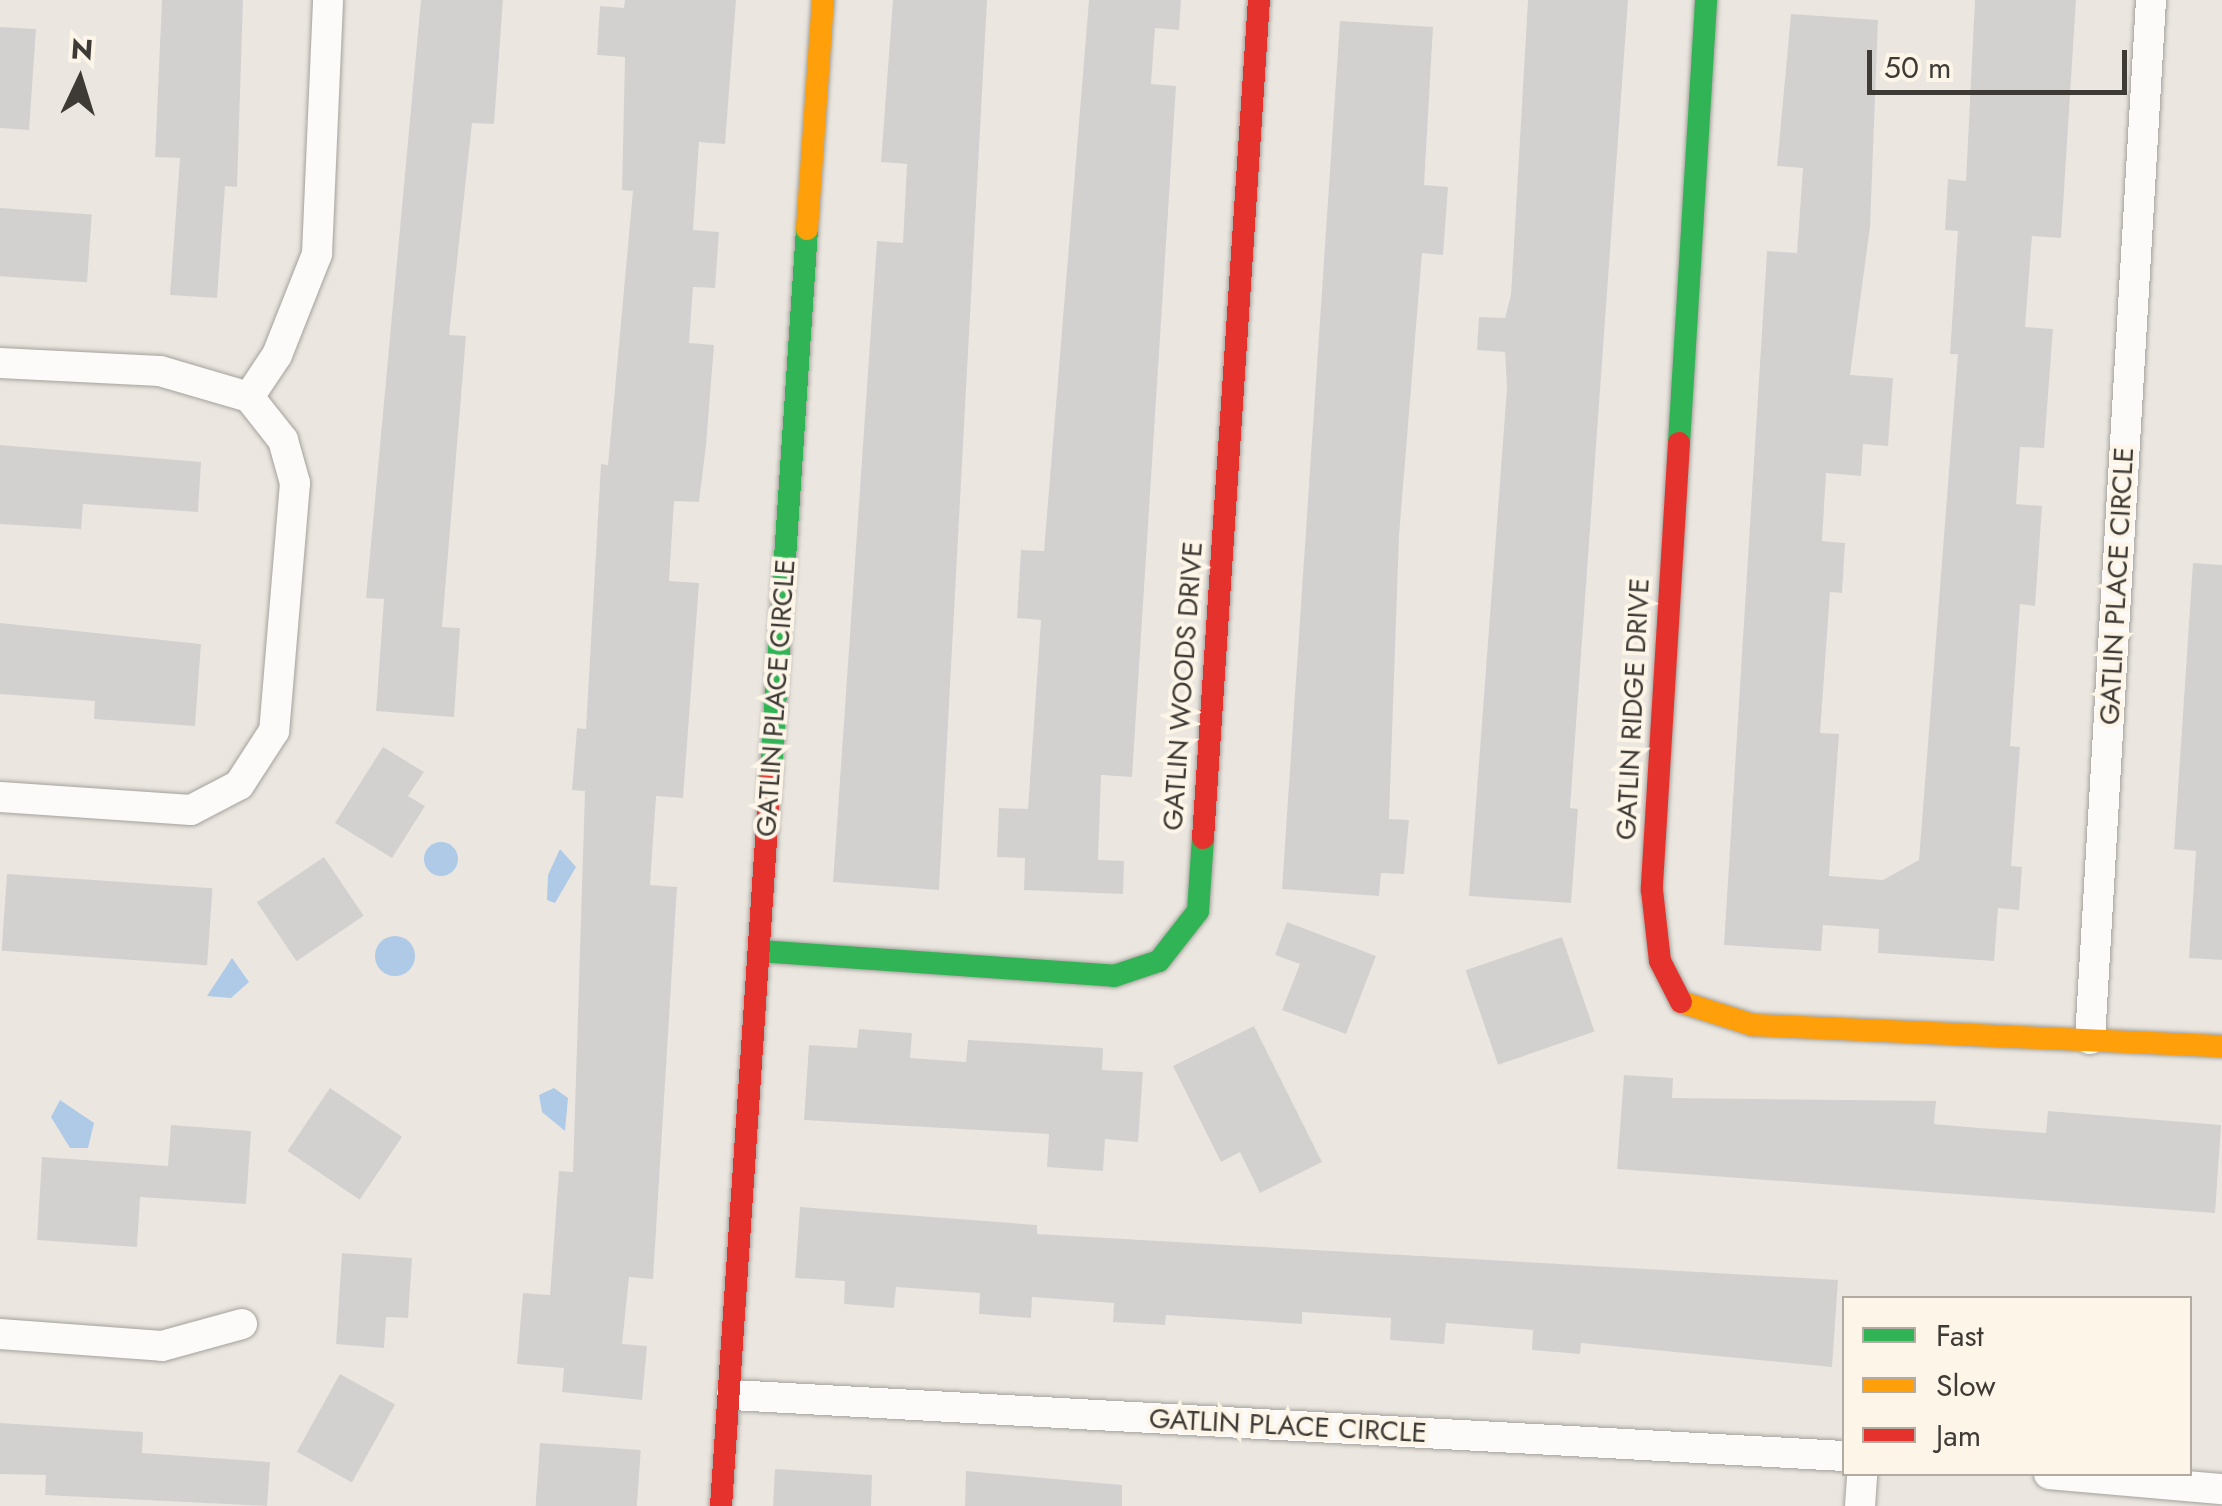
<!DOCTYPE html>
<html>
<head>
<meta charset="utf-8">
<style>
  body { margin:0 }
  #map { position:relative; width:2222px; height:1506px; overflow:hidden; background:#ebe7e0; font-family:Jost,sans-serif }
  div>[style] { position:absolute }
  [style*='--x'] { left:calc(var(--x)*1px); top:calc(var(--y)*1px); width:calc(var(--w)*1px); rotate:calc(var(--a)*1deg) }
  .water>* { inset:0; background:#aecae7 }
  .round { border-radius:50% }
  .building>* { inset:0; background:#d3d1d0; transform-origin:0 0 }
  .roads { filter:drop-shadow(0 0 2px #a5a19c) drop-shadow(0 0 2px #a5a19c) }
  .street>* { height:30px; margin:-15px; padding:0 15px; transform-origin:15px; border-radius:15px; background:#fcfbfa }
  .fast>* { height:22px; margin:-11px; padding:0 11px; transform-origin:11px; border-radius:11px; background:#30b455 }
  .slow>* { height:22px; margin:-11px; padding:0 11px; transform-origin:11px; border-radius:11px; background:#ff9f0a }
  .jam>* { height:22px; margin:-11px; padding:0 11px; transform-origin:11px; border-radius:11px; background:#e5322d }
  span { translate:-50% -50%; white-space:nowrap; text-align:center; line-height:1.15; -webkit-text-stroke:8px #fdf5e8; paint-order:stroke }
  .street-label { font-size:28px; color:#3e3b36 }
  .legend { position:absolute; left:1842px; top:1296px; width:350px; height:180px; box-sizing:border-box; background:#fdf5e8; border:2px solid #b1aba1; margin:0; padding:12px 18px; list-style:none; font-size:30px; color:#3e3b36 }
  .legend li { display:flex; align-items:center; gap:20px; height:50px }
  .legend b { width:50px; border:2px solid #b1aba1 }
  .north { position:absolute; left:30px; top:30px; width:100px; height:100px; -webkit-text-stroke:8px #fdf5e8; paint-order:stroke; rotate:4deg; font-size:28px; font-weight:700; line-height:40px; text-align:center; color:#3e3b36 }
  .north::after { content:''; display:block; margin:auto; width:35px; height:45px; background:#3e3b36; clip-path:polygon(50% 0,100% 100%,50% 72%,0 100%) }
  .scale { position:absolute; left:1867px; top:50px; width:260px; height:45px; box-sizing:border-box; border:5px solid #3e3b36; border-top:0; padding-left:12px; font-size:30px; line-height:35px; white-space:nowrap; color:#3e3b36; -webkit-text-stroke:8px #fdf5e8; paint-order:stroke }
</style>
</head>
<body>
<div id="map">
  <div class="water">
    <div class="round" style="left:424px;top:842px;width:34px;height:34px"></div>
    <div style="clip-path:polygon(560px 849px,576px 867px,555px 903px,547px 900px,548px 875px)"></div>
    <div class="round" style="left:375px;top:936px;width:40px;height:40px"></div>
    <div style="clip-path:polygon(232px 958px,249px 982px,231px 998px,207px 996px)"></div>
    <div style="clip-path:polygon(554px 1088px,568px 1098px,565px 1131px,542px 1112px,539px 1095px)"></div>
    <div style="clip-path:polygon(60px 1100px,94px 1123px,88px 1148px,70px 1148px,51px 1117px)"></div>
  </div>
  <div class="building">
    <div style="clip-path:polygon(162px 0,243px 0,237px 187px,225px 186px,217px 298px,170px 295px,180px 158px,155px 157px)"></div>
    <div style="clip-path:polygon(421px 0,503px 0,494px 124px,472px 123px,449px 335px,466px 336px,442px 627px,460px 628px,454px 717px,376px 711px,384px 599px,366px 598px)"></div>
    <div style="clip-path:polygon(625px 0,736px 0,725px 144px,699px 142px,693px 230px,719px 232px,715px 288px,693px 287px,689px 343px,714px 345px,706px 445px,699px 502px,674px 501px,669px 581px,699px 583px,683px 798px,656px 796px,650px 885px,677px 887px,653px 1279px,629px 1277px,622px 1344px,647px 1346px,642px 1400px,562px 1392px,564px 1368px,517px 1364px,523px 1293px,550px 1295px,559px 1171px,573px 1172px,585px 791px,572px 790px,577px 728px,586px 729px,601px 464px,608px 465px,633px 191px,622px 190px,625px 57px,597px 55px,600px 6px,624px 8px)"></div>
    <div style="clip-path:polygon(893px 0,987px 0,939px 890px,833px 882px,877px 241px,903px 243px,907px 164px,881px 162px)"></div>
    <div style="clip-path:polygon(1089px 0,1181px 0,1179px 30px,1155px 28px,1151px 84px,1176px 86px,1132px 777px,1101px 775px,1098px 860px,1124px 861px,1123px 894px,1024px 890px,1025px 858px,997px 857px,999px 808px,1028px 809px,1041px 620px,1017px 618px,1021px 550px,1044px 551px)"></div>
    <div style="clip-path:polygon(1528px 0,1628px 0,1570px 808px,1578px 809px,1571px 903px,1469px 896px,1507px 388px,1505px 352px,1477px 350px,1479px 317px,1505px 318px,1511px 295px)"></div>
    <div style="clip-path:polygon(1975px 0,2076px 0,2061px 238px,2032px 236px,2025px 327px,2053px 329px,2044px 448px,2020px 447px,2016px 504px,2042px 506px,2035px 606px,2020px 604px,2010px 746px,2020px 747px,2011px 866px,2022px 867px,2019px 910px,1998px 908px,1994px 961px,1878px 953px,1879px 929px,1823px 925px,1821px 951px,1724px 945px,1767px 251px,1797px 253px,1803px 168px,1777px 166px,1791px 14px,1878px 20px,1870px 227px,1850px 375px,1893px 378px,1888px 446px,1863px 444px,1861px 476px,1826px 473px,1822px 541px,1845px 543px,1842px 593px,1830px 592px,1820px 733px,1839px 734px,1829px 876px,1883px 880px,1919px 860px,1958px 354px,1950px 354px,1958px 231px,1945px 230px,1948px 179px,1966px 181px)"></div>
    <div style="clip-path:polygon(1340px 21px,1433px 27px,1424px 185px,1448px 187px,1443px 255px,1422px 253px,1399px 536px,1389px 819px,1409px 820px,1404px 874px,1381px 873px,1379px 896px,1282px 889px)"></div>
    <div style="clip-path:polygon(0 27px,36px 29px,29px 130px,0 128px)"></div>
    <div style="left:0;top:208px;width:92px;height:68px;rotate:4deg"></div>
    <div style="clip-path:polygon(0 445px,201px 462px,198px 512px,83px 504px,81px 529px,0 524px)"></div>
    <div style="clip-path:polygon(2193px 563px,2222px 565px,2222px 960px,2189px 958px,2196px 851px,2174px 849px)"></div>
    <div style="clip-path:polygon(0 623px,201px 644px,195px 726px,94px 719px,95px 701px,0 694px)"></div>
    <div style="clip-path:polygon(383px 747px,424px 772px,408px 796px,425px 806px,392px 858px,335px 823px)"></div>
    <div style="left:324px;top:857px;width:71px;height:81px;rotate:56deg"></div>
    <div style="left:7px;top:874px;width:206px;height:77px;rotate:4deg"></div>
    <div style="clip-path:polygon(1287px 922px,1376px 956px,1346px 1034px,1282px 1010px,1300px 964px,1275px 955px)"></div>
    <div style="left:1562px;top:937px;width:100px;height:102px;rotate:71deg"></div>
    <div style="clip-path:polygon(1254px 1026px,1322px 1162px,1260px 1193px,1240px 1152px,1221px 1162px,1173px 1066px)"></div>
    <div style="clip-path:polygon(859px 1029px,912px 1033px,910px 1058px,966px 1062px,968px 1040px,1103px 1048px,1102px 1070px,1143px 1072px,1138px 1142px,1105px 1139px,1103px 1171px,1047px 1167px,1049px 1134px,804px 1120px,809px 1045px,857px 1048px)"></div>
    <div style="clip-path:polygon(1624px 1075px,1673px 1078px,1672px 1098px,1936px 1101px,1934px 1124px,1979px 1128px,2046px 1133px,2048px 1111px,2221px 1125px,2215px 1213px,1617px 1169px)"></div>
    <div style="left:330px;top:1088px;width:87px;height:76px;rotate:34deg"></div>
    <div style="clip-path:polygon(171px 1125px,251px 1131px,246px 1204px,140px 1197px,137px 1247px,37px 1240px,42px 1157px,168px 1166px)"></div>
    <div style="clip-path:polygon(800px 1207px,1037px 1225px,1037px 1234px,1838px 1280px,1832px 1367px,1581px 1343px,1580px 1354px,1532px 1350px,1533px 1330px,1446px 1323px,1444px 1344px,1390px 1340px,1391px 1318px,1302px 1312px,1302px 1324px,1166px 1315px,1165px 1325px,1113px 1322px,1114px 1303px,1032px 1297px,1031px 1318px,979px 1314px,980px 1293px,896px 1287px,894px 1308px,844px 1304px,845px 1281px,795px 1278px)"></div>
    <div style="clip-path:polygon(342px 1253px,412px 1258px,408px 1318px,386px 1317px,384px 1348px,336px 1344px)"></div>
    <div style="left:340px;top:1374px;width:63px;height:89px;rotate:29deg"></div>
    <div style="clip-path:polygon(0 1423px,143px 1432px,142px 1453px,270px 1462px,267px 1506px,45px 1495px,46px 1475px,0 1474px)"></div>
    <div style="left:540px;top:1443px;width:101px;height:63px;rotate:4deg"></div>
    <div style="clip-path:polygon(775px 1469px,872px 1475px,871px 1506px,773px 1506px)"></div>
    <div style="clip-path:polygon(966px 1471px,1122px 1485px,1122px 1506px,965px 1506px)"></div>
  </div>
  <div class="roads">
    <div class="street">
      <div style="--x:0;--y:363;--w:160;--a:2.9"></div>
      <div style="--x:160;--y:371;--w:93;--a:16.3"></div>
      <div style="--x:249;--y:397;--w:55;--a:51.7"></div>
      <div style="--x:283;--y:440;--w:45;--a:74.4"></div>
      <div style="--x:295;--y:483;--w:249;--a:94.8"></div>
      <div style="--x:274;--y:731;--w:64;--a:122.9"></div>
      <div style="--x:239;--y:785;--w:54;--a:152.5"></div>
      <div style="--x:191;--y:810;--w:191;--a:-176.1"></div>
      <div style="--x:249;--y:397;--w:50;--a:-56.3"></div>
      <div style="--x:277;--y:355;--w:109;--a:-68.4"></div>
      <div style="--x:317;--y:254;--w:254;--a:-87.5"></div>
      <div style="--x:2090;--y:1039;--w:1041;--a:-86.64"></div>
      <div style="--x:0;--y:1334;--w:162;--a:4.2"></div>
      <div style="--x:162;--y:1346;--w:83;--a:-15.4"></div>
      <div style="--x:732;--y:1395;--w:1114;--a:3.14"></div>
      <div style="--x:2049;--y:1474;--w:174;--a:5"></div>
      <div style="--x:1860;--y:1506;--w:32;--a:-86"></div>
    </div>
    <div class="fast">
      <div style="--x:1679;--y:443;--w:444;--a:-86.5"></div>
      <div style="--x:770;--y:782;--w:554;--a:-86.17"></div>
      <div style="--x:759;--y:951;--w:356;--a:4"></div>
      <div style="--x:1114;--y:976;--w:47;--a:-18.4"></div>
      <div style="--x:1159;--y:961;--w:63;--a:-52"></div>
      <div style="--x:1198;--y:911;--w:73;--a:-86.1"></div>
    </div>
    <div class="slow">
      <div style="--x:807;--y:229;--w:230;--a:-86"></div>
      <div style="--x:1681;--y:1002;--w:76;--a:17.7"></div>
      <div style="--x:1753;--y:1025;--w:469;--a:2.6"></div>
    </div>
    <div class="jam">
      <div style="--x:1679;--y:443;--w:448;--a:93.5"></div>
      <div style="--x:1652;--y:890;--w:71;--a:83.6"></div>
      <div style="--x:1660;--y:961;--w:46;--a:62.9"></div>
      <div style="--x:1203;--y:838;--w:840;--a:-86.18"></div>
      <div style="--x:721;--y:1506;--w:726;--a:-86.13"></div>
    </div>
  </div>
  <div class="street-label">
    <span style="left:2117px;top:586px;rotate:-87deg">GATLIN PLACE CIRCLE</span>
    <span style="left:1183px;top:686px;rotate:-86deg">GATLIN WOODS DRIVE</span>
    <span style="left:776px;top:698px;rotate:-86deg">GATLIN PLACE CIRCLE</span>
    <span style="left:1633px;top:709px;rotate:-87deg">GATLIN RIDGE DRIVE</span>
    <span style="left:1288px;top:1426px;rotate:3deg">GATLIN PLACE CIRCLE</span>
  </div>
  <ul class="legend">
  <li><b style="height:12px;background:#30b455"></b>Fast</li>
  <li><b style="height:12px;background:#ff9f0a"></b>Slow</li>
  <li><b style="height:12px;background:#e5322d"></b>Jam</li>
  </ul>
  <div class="north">N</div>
  <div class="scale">50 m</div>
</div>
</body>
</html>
